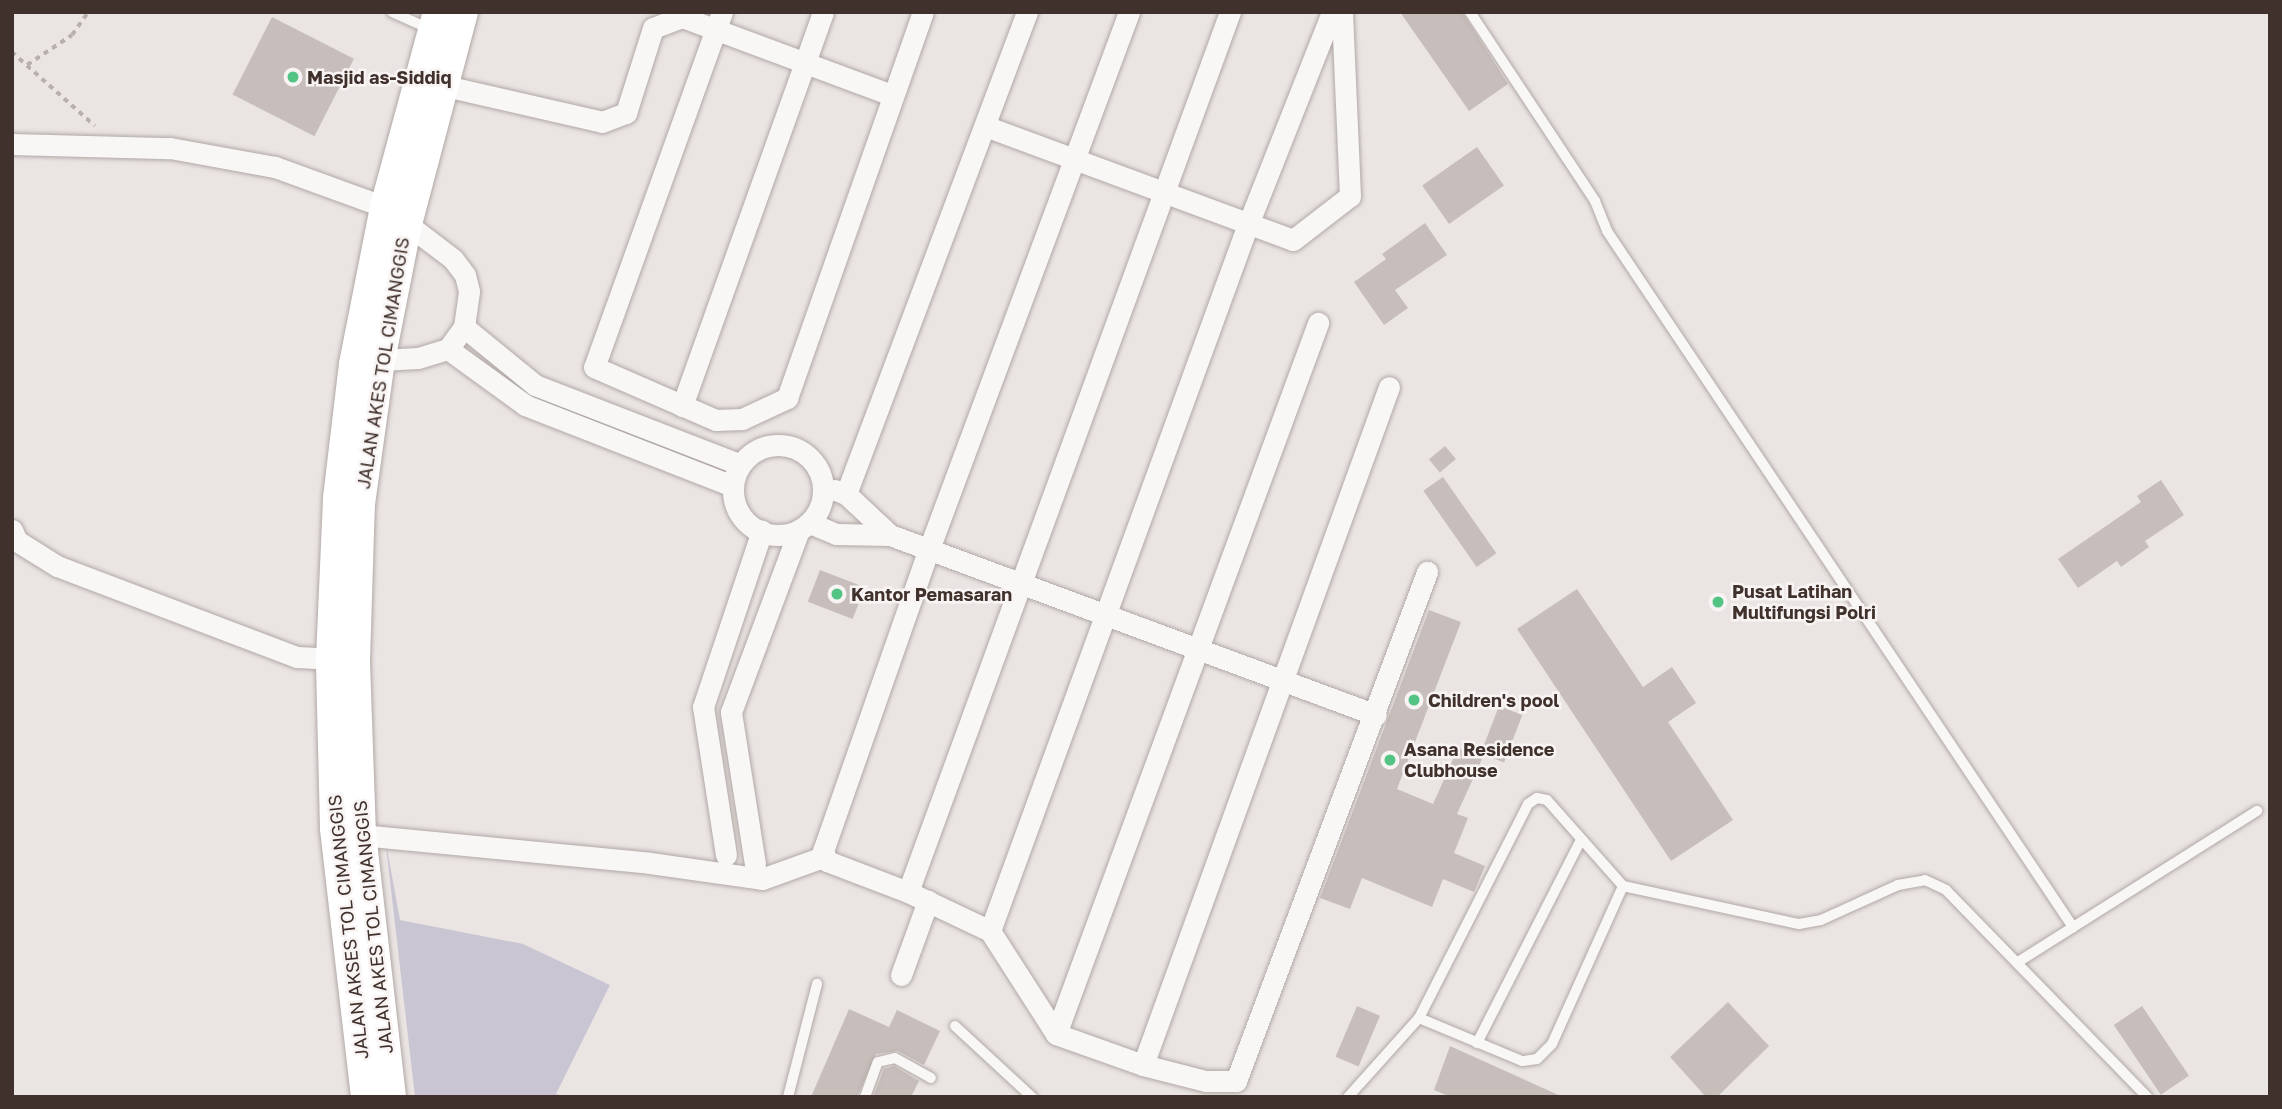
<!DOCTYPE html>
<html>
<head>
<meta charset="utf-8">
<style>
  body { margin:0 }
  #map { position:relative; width:2282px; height:1109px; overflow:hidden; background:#eae5e3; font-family:"Golos Text",sans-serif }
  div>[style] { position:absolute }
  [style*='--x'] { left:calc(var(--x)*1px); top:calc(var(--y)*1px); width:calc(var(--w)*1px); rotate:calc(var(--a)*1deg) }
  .green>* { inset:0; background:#cac5d3 }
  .building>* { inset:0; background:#c7bebb; transform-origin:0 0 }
  .path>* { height:3.5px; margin-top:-1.75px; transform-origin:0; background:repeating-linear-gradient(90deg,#b7b0ad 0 5px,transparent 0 10px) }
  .roads { filter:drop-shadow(0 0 2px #b1a8a5) drop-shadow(0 0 2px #b1a8a5) }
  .service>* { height:10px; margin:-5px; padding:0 5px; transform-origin:5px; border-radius:5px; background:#f9f7f6 }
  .minor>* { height:21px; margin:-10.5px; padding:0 10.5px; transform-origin:10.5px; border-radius:10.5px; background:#f9f7f6 }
  .minor>.ring { margin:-10.5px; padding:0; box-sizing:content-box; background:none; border:21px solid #f9f7f6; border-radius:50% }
  .secondary>* { height:30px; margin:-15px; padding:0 15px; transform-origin:15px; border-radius:15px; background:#fff }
  .dots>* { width:19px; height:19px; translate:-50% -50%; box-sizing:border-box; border:4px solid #f8f4f3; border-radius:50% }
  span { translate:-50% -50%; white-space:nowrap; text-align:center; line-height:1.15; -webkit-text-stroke:5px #f8f4f3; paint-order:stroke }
  .poi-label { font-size:18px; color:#41312c; font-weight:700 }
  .left { translate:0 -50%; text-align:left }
  .street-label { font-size:18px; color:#41312c }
  .frame { position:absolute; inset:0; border:14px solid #41312c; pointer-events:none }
</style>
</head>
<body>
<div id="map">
  <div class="green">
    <div style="clip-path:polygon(385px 838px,400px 920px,523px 944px,610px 985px,556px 1094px,568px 1097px,415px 1097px)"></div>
  </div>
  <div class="building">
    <div style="clip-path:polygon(1400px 12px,1462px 12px,1508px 84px,1469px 111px)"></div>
    <div style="left:272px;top:17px;width:92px;height:87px;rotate:27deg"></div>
    <div style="left:1477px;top:147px;width:47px;height:67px;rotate:55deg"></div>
    <div style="clip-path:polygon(1425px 223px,1447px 255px,1395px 290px,1408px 308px,1384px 325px,1354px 282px,1386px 259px,1382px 254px)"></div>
    <div style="left:1445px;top:446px;width:17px;height:21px;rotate:50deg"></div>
    <div style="left:1443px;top:477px;width:93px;height:24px;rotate:55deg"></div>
    <div style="clip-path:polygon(2161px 480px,2184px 515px,2145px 541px,2149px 547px,2121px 567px,2117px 561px,2078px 588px,2058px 559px,2141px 502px,2137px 496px)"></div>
    <div style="left:820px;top:570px;width:48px;height:34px;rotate:21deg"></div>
    <div style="clip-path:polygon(1577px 589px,1643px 687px,1672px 667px,1696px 703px,1668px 722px,1733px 820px,1671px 861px,1517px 629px)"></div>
    <div style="clip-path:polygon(1429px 610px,1461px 622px,1397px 789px,1433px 804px,1458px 748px,1482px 759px,1457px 814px,1468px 818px,1454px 853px,1485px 866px,1474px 892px,1443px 879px,1432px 907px,1362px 878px,1350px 909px,1320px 898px)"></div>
    <div style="left:1499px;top:706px;width:25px;height:51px;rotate:21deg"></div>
    <div style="clip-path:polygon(1728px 1002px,1769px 1046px,1717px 1097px,1706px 1097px,1670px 1057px)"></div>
    <div style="left:1357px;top:1006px;width:25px;height:55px;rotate:23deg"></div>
    <div style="left:2142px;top:1006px;width:84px;height:34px;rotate:56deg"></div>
    <div style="clip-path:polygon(849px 1009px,889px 1027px,897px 1010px,940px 1031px,924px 1065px,898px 1051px,876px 1054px,857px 1097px,811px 1097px)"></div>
    <div style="clip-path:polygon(1450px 1046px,1563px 1097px,1451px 1097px,1434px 1090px)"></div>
    <div style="clip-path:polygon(894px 1066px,919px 1081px,911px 1097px,873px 1097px,884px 1069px)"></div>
  </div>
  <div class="path">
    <div style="--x:12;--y:52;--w:111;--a:41.7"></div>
    <div style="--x:27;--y:65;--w:54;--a:-33.7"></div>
    <div style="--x:72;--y:35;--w:28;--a:-55"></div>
  </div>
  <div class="roads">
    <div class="service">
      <div style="--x:392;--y:12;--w:42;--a:24.1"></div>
      <div style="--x:1470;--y:12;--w:227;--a:56.5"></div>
      <div style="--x:1595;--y:201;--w:32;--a:68"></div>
      <div style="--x:1607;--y:231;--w:838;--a:56.2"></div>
      <div style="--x:1623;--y:886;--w:180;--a:12.2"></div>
      <div style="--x:1799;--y:924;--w:22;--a:-10"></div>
      <div style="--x:1821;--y:920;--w:85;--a:-24.4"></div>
      <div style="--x:1898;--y:885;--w:27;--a:-10"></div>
      <div style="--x:1925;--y:880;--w:23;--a:25"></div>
      <div style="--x:1946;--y:890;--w:289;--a:45.8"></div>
      <div style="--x:2018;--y:962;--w:283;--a:-32.3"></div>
      <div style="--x:955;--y:1026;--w:105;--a:42.7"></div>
      <div style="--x:1477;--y:1043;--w:228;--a:-62.9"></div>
      <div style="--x:788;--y:1097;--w:117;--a:-75.6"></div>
      <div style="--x:865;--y:1097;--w:37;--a:-70"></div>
      <div style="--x:878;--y:1062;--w:17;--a:-13"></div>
      <div style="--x:895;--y:1058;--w:41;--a:29.1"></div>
      <div style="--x:1348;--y:1097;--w:106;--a:-48.1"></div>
      <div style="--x:1419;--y:1018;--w:240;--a:-63"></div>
      <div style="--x:1528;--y:804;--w:11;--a:-34"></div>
      <div style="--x:1537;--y:798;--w:10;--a:11"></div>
      <div style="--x:1547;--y:800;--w:115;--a:48.5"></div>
      <div style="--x:1623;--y:886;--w:173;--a:114.2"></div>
      <div style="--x:1552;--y:1044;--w:21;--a:135"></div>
      <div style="--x:1537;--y:1059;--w:15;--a:172"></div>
      <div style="--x:1522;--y:1061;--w:112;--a:-157.3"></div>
    </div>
    <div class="minor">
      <div style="--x:722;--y:12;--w:377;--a:109.8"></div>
      <div style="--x:594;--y:367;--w:133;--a:23.5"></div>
      <div style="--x:716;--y:420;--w:26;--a:-2"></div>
      <div style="--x:742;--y:419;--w:50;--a:-25"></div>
      <div style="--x:787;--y:398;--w:409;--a:-70.6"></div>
      <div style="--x:1230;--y:12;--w:937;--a:110.1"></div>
      <div style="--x:908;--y:892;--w:91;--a:25.4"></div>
      <div style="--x:990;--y:931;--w:122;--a:57.3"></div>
      <div style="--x:1056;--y:1034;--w:92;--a:19.6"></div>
      <div style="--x:1143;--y:1065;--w:65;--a:14.3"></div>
      <div style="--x:1206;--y:1081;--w:30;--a:0"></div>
      <div style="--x:1236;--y:1081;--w:544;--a:-69.43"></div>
      <div style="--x:441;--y:85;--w:165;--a:12.9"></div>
      <div style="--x:602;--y:122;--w:26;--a:-21"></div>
      <div style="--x:626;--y:113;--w:89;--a:-72.4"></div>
      <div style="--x:653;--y:28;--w:31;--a:-21"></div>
      <div style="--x:682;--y:17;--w:224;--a:20.4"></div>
      <div style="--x:985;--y:126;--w:328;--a:20.3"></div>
      <div style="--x:1293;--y:240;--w:72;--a:-37.7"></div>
      <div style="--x:1350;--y:196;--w:184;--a:-92.5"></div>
      <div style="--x:12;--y:144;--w:158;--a:1.5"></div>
      <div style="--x:170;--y:148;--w:107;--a:10.3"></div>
      <div style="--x:275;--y:167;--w:117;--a:20"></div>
      <div style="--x:464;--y:327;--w:92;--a:39.2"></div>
      <div style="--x:535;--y:385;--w:219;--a:21.2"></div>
      <div style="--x:448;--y:349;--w:95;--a:36"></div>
      <div style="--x:525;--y:405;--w:220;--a:21.3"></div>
      <div style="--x:380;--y:360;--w:38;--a:-3"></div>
      <div style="--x:418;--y:358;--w:31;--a:-17"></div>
      <div style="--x:448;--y:349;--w:27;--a:-54"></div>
      <div style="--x:464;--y:327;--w:36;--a:-82"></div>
      <div style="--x:469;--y:291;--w:16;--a:-104"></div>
      <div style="--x:465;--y:275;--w:20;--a:-127"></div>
      <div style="--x:453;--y:259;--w:58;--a:-142.7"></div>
      <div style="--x:682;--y:406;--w:418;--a:-70.3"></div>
      <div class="ring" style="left:733px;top:445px;width:69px;height:69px"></div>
      <div style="--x:835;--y:490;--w:12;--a:20"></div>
      <div style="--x:846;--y:494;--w:60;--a:43"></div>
      <div style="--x:846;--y:494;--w:515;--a:-69.42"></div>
      <div style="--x:810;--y:523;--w:28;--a:23"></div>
      <div style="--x:836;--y:534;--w:54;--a:1.1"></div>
      <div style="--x:890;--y:535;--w:518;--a:20.32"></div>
      <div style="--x:12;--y:530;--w:12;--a:66"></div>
      <div style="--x:17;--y:541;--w:47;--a:32"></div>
      <div style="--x:57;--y:566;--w:257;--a:20.8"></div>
      <div style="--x:297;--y:657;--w:34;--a:3"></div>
      <div style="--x:361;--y:835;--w:290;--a:5.5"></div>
      <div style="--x:650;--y:863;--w:113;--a:8.1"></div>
      <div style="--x:762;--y:879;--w:65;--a:-19.8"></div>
      <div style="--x:726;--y:855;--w:150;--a:-98.8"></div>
      <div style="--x:703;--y:707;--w:186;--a:-71.5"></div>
      <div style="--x:755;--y:864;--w:154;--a:-99"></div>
      <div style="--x:731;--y:712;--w:194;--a:-69.5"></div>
      <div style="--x:908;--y:892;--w:87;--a:-159.1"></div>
      <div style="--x:827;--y:861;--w:11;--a:-112"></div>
      <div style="--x:823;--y:851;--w:320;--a:-70.7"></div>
      <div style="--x:929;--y:549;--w:573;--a:-69.57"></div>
      <div style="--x:990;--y:931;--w:749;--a:-69.95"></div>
      <div style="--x:1247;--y:227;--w:231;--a:-68.4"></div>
      <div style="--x:901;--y:975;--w:79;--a:-70"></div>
      <div style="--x:1056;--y:1034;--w:758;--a:-69.77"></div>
      <div style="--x:1143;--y:1065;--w:721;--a:-70.06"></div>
    </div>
    <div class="secondary">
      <div style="--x:366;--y:1097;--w:271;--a:-96.6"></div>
      <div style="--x:335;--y:828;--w:169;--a:-91.4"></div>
      <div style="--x:331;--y:659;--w:161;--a:-87.5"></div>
      <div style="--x:338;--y:498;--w:135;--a:-83.2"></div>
      <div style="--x:354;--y:364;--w:160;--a:-78.8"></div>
      <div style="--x:385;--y:207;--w:202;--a:-74.8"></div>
      <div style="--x:391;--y:1097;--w:264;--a:-96.5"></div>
      <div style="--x:361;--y:835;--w:175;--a:-92"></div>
      <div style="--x:355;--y:660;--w:156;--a:-88.2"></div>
      <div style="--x:360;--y:504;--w:145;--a:-82.1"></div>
      <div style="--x:380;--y:360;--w:139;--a:-78.8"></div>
      <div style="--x:407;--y:224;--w:219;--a:-75.2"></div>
    </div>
  </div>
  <div class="dots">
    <div style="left:293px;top:77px;background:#54c485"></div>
    <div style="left:837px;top:594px;background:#54c485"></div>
    <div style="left:1718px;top:602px;background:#54c485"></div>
    <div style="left:1414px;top:700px;background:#54c485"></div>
    <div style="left:1390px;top:760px;background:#54c485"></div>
  </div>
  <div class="poi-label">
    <span class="left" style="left:307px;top:77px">Masjid as-Siddiq</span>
    <span class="left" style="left:1732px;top:602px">Pusat Latihan<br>Multifungsi Polri</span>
    <span class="left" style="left:851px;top:594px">Kantor Pemasaran</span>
    <span class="left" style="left:1428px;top:700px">Children's pool</span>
    <span class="left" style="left:1404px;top:760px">Asana Residence<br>Clubhouse</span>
  </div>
  <div class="street-label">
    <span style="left:383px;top:363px;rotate:-81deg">JALAN AKES TOL CIMANGGIS</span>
    <span style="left:348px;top:927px;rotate:-96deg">JALAN AKSES TOL CIMANGGIS</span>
    <span style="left:373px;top:927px;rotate:-96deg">JALAN AKES TOL CIMANGGIS</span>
  </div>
  <div class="frame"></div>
</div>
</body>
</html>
